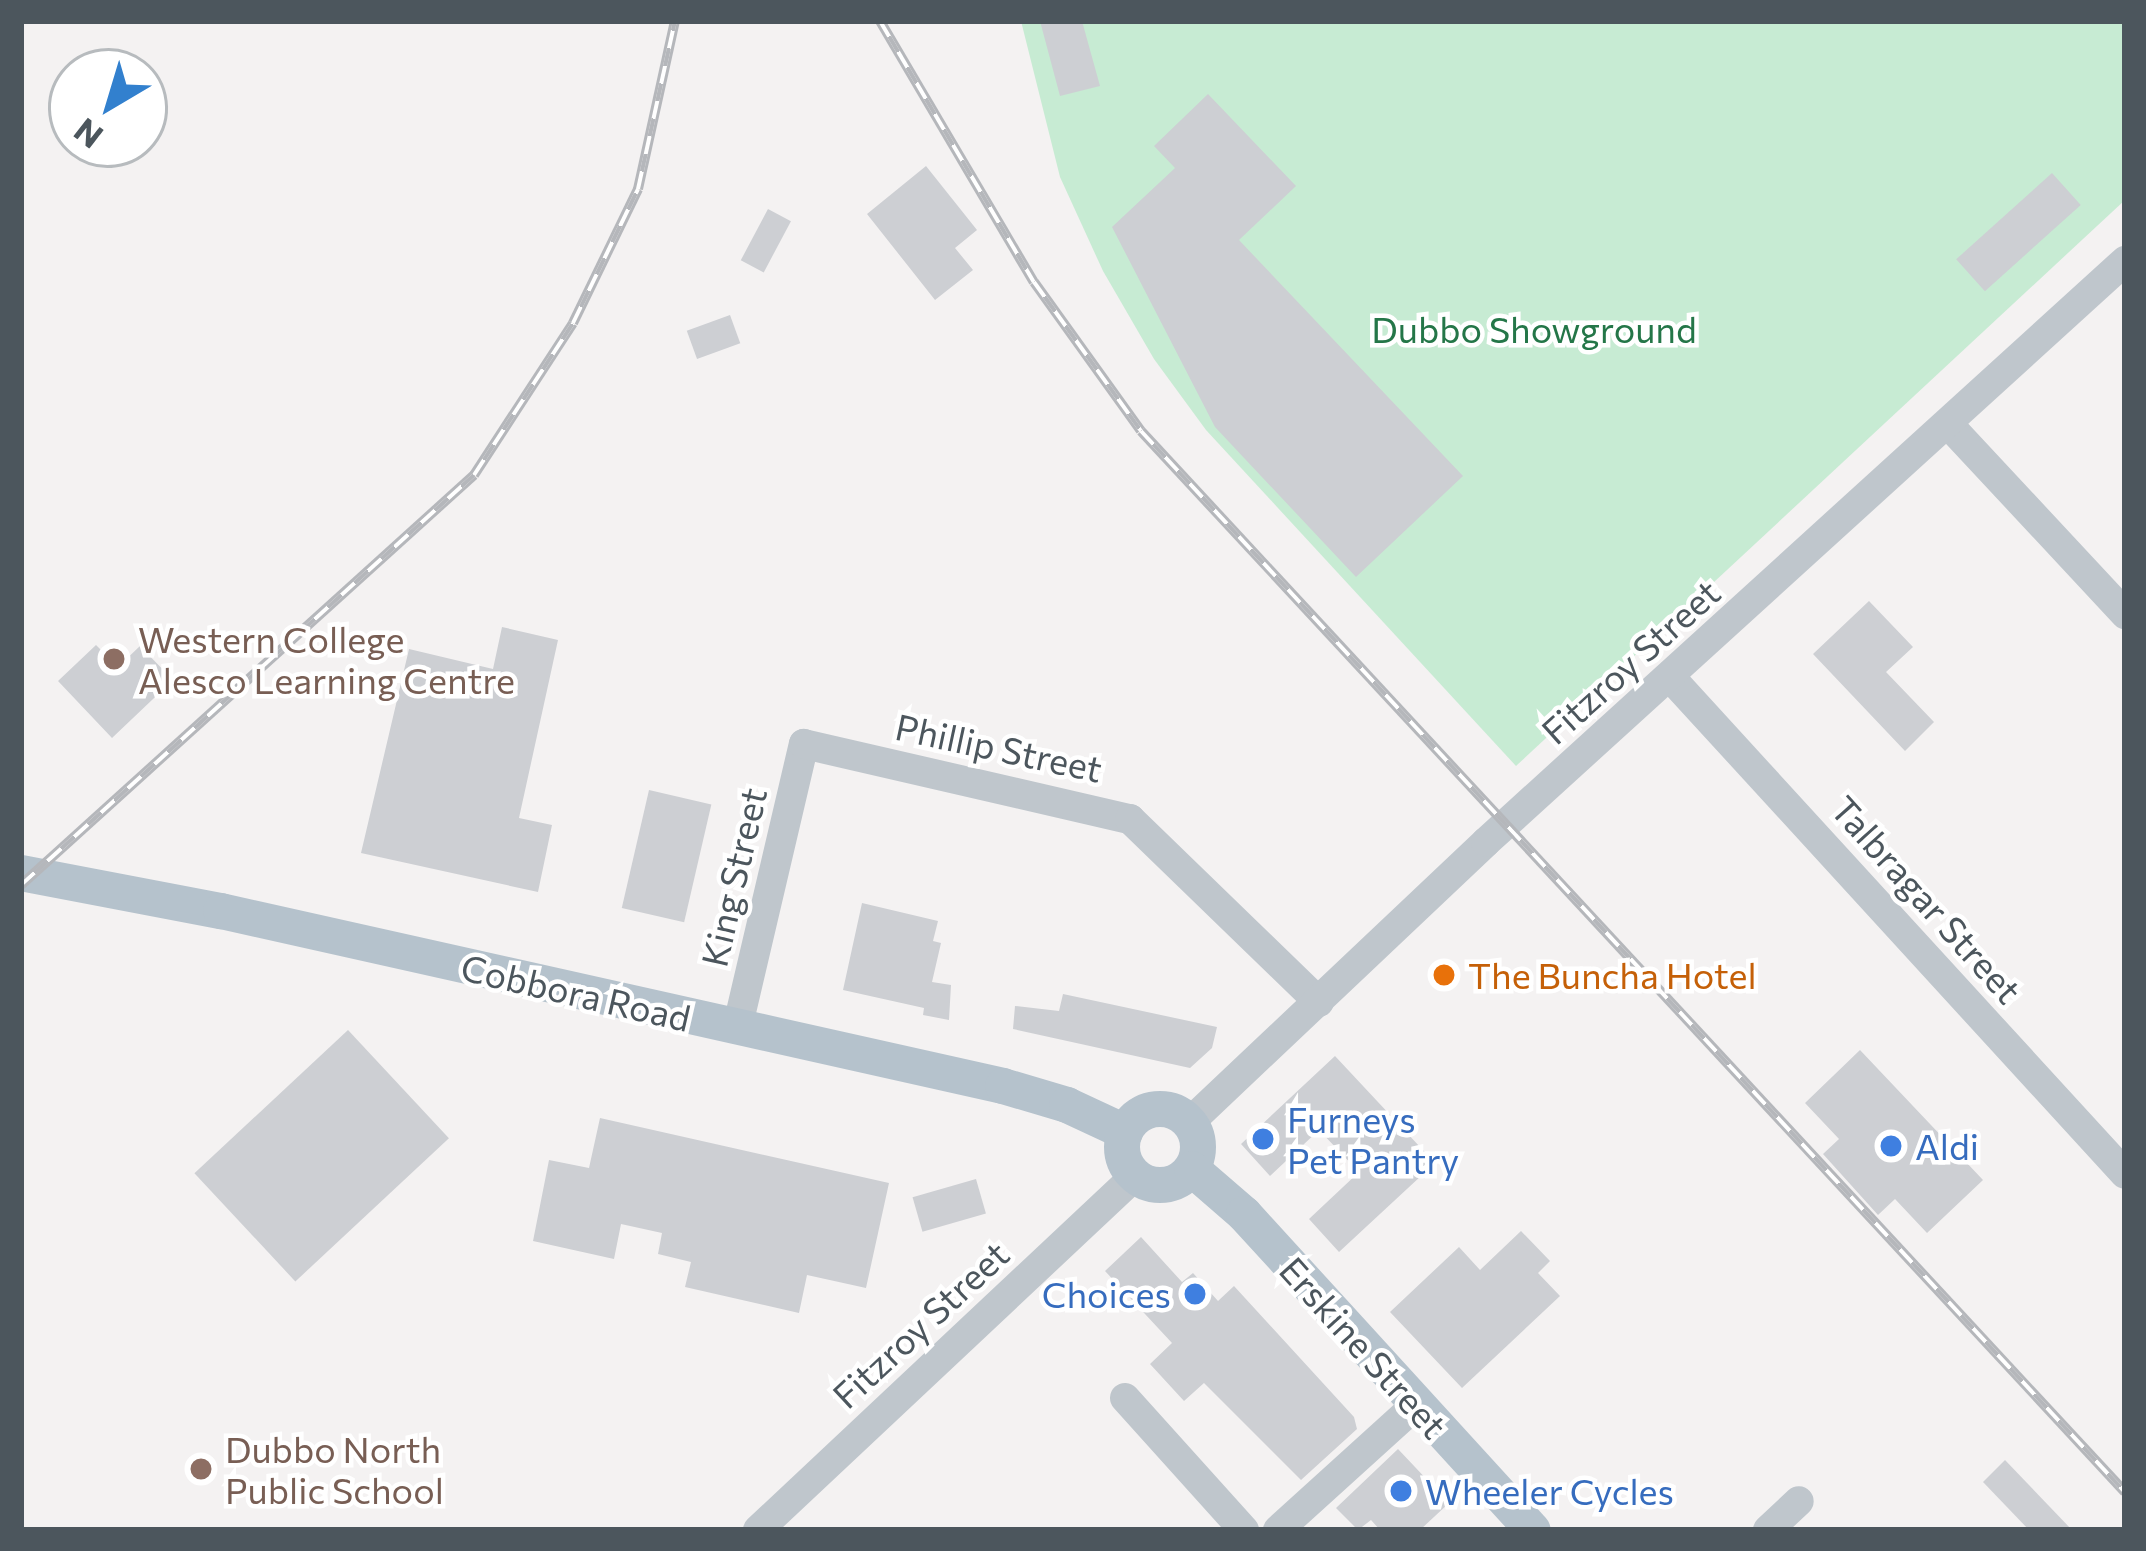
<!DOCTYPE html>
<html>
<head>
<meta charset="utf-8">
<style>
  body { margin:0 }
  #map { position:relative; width:2146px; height:1551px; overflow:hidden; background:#f4f2f2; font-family:Commissioner,sans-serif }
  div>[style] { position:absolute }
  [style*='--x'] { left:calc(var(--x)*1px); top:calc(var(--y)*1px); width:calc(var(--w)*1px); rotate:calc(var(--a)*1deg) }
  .green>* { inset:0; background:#c7ebd3 }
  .building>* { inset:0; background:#cdcfd3; transform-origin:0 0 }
  .minor>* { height:30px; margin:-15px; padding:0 15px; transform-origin:15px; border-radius:15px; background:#bfc6cc }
  .major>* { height:36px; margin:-18px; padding:0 18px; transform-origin:18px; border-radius:18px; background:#b5c2cc }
  .major>.ring { margin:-18px; padding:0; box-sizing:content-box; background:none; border:36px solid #b5c2cc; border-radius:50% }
  .rail>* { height:10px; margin-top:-5px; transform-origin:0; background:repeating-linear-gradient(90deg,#fff 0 18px,#b5b7bb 0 36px); box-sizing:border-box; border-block:3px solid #b5b7bb }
  .dots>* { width:33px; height:33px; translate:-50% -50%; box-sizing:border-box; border:6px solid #fff; border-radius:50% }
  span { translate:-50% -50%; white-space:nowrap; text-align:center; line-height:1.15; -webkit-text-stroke:9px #fff; paint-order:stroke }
  .park-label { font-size:36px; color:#247648 }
  .education-label { font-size:36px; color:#785e54 }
  .left { translate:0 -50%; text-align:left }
  .street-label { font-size:36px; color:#4c565d }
  .food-label { font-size:36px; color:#c56008 }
  .shop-label { font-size:36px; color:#366cbe }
  .right { translate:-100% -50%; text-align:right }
  .frame { position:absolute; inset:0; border:24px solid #4c565d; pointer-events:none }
  .north { position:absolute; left:48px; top:48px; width:120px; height:120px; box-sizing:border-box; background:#fff; border:3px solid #b7bbbe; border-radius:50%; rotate:218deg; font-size:33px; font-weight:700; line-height:48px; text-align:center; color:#4c565d }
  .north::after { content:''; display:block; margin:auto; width:42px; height:54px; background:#3280ce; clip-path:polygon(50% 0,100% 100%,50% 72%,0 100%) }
</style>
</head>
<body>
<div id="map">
  <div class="green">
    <div style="clip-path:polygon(1021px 21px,2125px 21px,2125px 200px,1516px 766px,1206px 430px,1154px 359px,1103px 271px,1060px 177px)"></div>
  </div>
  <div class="building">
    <div style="clip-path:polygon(1040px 21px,1082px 21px,1100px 86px,1060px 96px)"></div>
    <div style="clip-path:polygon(1208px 94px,1296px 186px,1239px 240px,1463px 476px,1356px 577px,1215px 427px,1112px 227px,1175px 168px,1154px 146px)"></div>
    <div style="clip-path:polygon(926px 166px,977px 230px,955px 248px,973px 270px,935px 300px,867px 214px)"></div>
    <div style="left:2052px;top:173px;width:43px;height:129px;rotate:48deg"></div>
    <div style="left:768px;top:209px;width:26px;height:58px;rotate:28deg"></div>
    <div style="left:730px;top:315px;width:30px;height:46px;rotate:70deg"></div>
    <div style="clip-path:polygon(1869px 601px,1913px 647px,1886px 672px,1934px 722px,1905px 751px,1813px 654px)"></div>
    <div style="clip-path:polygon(502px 627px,558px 640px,519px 818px,552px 825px,538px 892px,361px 853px,409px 649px,493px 669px)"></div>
    <div style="clip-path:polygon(96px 645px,118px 667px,140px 646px,173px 680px,112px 738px,58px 681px)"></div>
    <div style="left:649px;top:790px;width:64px;height:121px;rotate:13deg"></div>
    <div style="clip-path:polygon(862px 903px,938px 921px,933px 941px,941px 943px,932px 982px,951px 985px,949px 1020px,923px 1015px,924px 1008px,843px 990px)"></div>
    <div style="clip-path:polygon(1063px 994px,1217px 1027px,1212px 1048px,1190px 1068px,1013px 1029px,1015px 1006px,1059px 1011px)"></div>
    <div style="left:348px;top:1030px;width:148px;height:210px;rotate:47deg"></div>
    <div style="clip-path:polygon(1860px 1050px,1983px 1180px,1927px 1233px,1895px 1199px,1878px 1215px,1823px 1154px,1839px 1139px,1805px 1103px)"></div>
    <div style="clip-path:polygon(1335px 1056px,1435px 1163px,1339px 1252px,1309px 1219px,1359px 1172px,1319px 1130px,1270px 1176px,1241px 1144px)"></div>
    <div style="clip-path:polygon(600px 1118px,889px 1183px,866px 1288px,807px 1275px,799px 1313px,685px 1287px,691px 1262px,658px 1254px,662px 1233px,621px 1224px,614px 1259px,533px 1241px,549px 1160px,589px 1168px)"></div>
    <div style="left:976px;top:1179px;width:36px;height:66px;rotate:74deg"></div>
    <div style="clip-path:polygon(1521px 1231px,1550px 1261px,1538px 1273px,1560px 1296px,1462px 1388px,1390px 1312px,1459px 1247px,1480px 1270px)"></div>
    <div style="clip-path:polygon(1141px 1237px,1182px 1282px,1193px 1273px,1218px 1301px,1234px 1286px,1354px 1417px,1357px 1429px,1301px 1480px,1204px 1383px,1184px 1401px,1150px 1364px,1172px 1343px,1105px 1271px)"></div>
    <div style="clip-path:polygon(1398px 1449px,1449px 1503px,1420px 1530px,1380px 1530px,1371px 1520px,1358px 1530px,1336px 1508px)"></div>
    <div style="clip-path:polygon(2005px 1460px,2072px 1530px,2029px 1530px,1983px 1482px)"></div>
  </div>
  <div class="minor">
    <div style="--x:1948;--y:424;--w:260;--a:47"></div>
    <div style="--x:1671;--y:678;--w:672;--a:47.53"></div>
    <div style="--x:737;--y:1029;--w:293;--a:-76.8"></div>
    <div style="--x:804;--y:744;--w:335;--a:13"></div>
    <div style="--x:1130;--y:819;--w:263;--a:44.1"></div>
    <div style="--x:1190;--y:1122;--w:407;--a:-43.4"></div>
    <div style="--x:1486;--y:842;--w:864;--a:-42.28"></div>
    <div style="--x:1125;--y:1398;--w:178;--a:48"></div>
    <div style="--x:758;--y:1530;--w:517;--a:-43.2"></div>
    <div style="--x:1278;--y:1530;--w:186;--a:-42.2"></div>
    <div style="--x:1768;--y:1530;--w:42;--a:-43.1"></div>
  </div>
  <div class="major">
    <div style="--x:21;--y:873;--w:204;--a:10.8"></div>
    <div style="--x:221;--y:911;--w:801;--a:12.61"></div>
    <div style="--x:1003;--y:1086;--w:67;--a:16.5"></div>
    <div style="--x:1067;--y:1105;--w:64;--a:25"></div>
    <div class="ring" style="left:1122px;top:1109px;width:40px;height:40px"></div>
    <div style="--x:1192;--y:1169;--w:69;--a:40.9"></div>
    <div style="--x:1244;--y:1214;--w:428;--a:47.6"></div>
  </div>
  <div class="rail">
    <div style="--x:880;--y:21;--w:303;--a:59.5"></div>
    <div style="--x:1034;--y:282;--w:183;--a:54.3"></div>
    <div style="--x:1141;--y:431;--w:1447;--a:47.16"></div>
    <div style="--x:21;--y:885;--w:611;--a:-42.15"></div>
    <div style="--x:474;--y:475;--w:181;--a:-56.9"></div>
    <div style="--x:573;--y:323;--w:149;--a:-64.1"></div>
    <div style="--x:638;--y:189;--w:172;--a:-77.6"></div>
  </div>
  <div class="dots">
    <div style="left:114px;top:659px;background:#8d6e63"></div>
    <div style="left:1444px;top:975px;background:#e8710a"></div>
    <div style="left:1263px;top:1139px;background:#3f7fe0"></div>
    <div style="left:1891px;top:1146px;background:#3f7fe0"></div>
    <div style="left:1195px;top:1294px;background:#3f7fe0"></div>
    <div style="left:201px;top:1469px;background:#8d6e63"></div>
    <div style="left:1401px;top:1491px;background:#3f7fe0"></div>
  </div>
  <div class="park-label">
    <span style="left:1534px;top:329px">Dubbo Showground</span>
  </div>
  <div class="education-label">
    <span class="left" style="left:138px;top:659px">Western College<br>Alesco Learning Centre</span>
    <span class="left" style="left:225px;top:1469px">Dubbo North<br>Public School</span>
  </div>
  <div class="street-label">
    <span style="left:1630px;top:661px;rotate:-42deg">Fitzroy Street</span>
    <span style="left:999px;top:747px;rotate:12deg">Phillip Street</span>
    <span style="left:733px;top:877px;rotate:-77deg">King Street</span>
    <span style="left:1927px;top:899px;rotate:48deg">Talbragar Street</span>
    <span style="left:576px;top:992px;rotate:13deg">Cobbora Road</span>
    <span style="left:920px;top:1324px;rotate:-43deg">Fitzroy Street</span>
    <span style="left:1364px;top:1347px;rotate:48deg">Erskine Street</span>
  </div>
  <div class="food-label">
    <span class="left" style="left:1468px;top:975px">The Buncha Hotel</span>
  </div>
  <div class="shop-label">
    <span class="left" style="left:1287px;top:1139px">Furneys<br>Pet Pantry</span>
    <span class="left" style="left:1915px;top:1146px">Aldi</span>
    <span class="right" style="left:1171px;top:1294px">Choices</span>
    <span class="left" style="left:1425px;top:1491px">Wheeler Cycles</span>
  </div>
  <div class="frame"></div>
  <div class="north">N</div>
</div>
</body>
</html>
